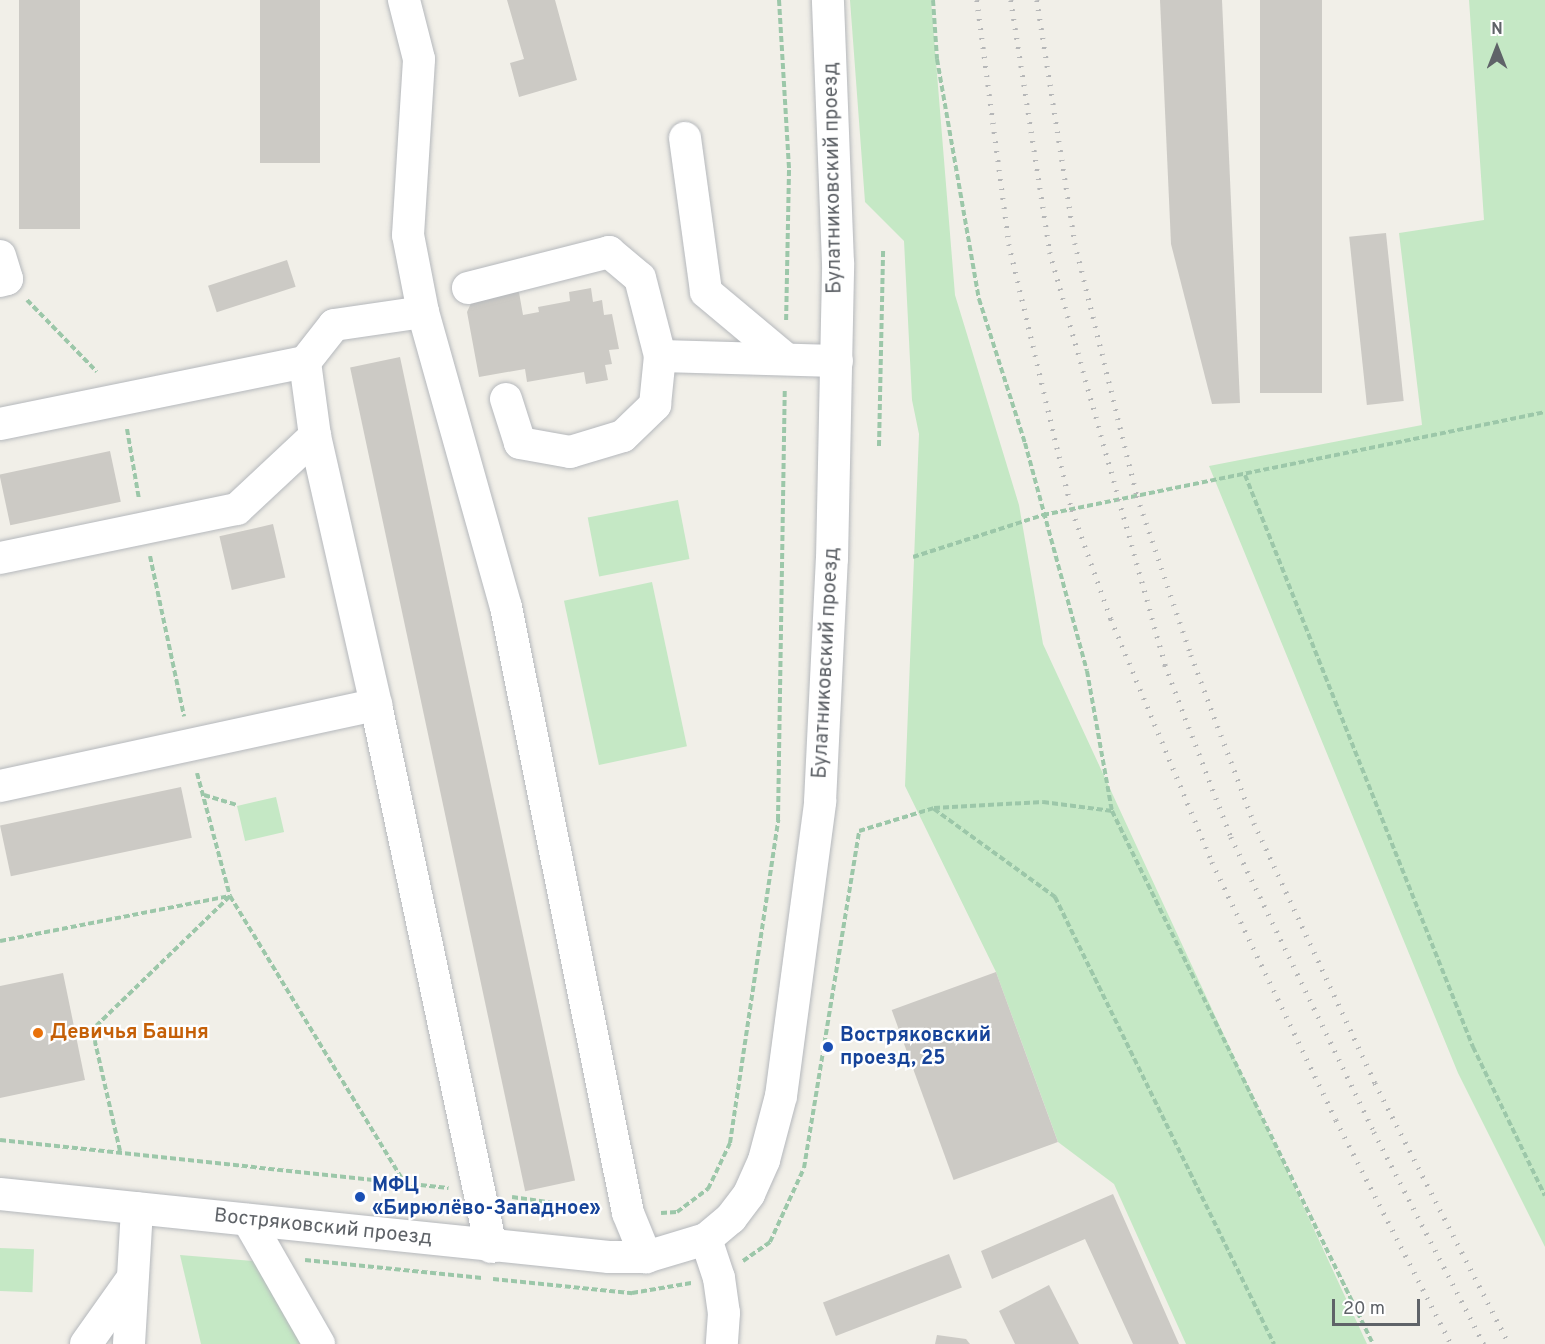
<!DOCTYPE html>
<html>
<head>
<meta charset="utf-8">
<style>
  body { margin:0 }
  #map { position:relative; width:1545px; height:1344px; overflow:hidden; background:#f1efe8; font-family:Overpass,sans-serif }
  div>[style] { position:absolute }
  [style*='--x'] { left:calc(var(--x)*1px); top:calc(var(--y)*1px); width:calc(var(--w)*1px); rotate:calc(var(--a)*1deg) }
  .green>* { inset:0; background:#c5e8c5; transform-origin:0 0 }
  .building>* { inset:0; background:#cccac5; transform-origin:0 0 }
  .path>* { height:4px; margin-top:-2px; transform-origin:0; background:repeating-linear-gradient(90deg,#9cc7a9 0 6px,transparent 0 9px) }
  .roads { filter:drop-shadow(0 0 2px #b5b8bc) drop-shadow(0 0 2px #b5b8bc) }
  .minor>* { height:32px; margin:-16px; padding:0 16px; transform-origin:16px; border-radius:16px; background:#fff }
  .rail>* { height:4.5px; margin-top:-2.25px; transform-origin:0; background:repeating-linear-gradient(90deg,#b6b7b8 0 1.5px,transparent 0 9.5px) }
  .dots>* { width:16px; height:16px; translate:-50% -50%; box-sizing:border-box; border:3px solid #fff; border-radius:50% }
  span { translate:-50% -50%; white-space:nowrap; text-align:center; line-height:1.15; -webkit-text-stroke:4.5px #fff; paint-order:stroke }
  .street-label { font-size:20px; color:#5f6368 }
  .food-label { font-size:20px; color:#c56008; font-weight:700 }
  .left { translate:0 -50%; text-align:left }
  .transit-label { font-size:20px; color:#164399; font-weight:700 }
  .north { position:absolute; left:1467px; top:18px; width:60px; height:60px; -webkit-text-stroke:4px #fff; paint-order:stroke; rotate:0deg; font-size:16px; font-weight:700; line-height:24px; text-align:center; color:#5f6368 }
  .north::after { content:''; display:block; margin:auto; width:21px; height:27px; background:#5f6368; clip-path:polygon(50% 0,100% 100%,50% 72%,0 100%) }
  .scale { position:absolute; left:1332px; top:1299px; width:88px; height:27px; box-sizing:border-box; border:3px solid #5f6368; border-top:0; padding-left:8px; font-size:18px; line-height:21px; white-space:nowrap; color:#5f6368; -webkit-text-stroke:4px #fff; paint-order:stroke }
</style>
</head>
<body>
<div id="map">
  <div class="green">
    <div style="clip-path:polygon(850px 0,931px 0,955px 295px,1019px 505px,1043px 644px,1367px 1344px,1186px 1344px,1114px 1184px,1058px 1142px,996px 972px,905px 786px,919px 434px,912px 400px,904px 241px,865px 202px)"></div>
    <div style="clip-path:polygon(1469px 0,1545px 0,1545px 1247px,1458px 1073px,1209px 466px,1422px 425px,1399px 233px,1484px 220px)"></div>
    <div style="left:678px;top:500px;width:60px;height:92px;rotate:79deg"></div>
    <div style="left:652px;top:582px;width:168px;height:90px;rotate:78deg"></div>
    <div style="left:276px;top:797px;width:36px;height:40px;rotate:77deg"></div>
    <div style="left:0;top:1248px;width:34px;height:43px;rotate:2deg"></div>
    <div style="clip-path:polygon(180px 1255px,265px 1262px,308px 1344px,201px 1344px)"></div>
  </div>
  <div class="building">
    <div style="left:19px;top:0;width:61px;height:229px"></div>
    <div style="left:260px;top:0;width:60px;height:163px"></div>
    <div style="clip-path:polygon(507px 0,555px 0,577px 80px,519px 97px,510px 63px,524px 59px)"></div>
    <div style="clip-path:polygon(1160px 0,1222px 0,1240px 403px,1212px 404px,1171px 244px)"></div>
    <div style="left:1260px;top:0;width:62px;height:393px"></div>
    <div style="left:1386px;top:233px;width:169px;height:37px;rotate:84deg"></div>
    <div style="left:287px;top:260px;width:28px;height:83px;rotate:72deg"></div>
    <div style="clip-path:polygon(517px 281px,523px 315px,539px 312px,538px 307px,570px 301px,569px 292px,591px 288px,593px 302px,602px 300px,604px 315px,612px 314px,619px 349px,609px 350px,612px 364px,605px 365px,608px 380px,586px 384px,584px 372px,527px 382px,525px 369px,479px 377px,467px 312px,472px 301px)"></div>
    <div style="left:400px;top:357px;width:842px;height:51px;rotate:78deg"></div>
    <div style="left:110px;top:451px;width:52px;height:113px;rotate:78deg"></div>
    <div style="left:273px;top:524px;width:55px;height:55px;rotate:77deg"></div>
    <div style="left:181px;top:787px;width:52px;height:185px;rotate:78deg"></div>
    <div style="left:996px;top:972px;width:181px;height:111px;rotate:70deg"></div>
    <div style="clip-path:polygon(63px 973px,85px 1080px,0 1098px,0 986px)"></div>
    <div style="clip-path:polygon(1113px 1194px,1179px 1344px,1133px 1344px,1085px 1239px,992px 1279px,981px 1251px)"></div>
    <div style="left:949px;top:1254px;width:36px;height:135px;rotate:69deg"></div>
    <div style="clip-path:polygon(1049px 1285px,1079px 1344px,1015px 1344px,999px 1311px)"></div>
    <div style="clip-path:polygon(937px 1335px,966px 1339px,970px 1344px,935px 1344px)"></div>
  </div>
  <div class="path">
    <div style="--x:779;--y:0;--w:170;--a:86.6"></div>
    <div style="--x:789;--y:170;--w:150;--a:91.1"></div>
    <div style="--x:933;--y:0;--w:59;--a:86.1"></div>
    <div style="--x:937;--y:59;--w:244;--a:80.1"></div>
    <div style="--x:979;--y:299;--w:151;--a:72.3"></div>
    <div style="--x:1025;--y:443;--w:236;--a:74.8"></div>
    <div style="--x:1087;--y:671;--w:142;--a:79.9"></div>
    <div style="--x:1112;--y:811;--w:593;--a:63.91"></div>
    <div style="--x:27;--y:300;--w:100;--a:45.8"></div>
    <div style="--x:127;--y:429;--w:71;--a:80.3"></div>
    <div style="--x:879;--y:446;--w:195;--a:-88.8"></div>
    <div style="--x:1245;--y:475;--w:616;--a:68.27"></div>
    <div style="--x:1473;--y:1047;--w:165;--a:64.2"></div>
    <div style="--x:150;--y:556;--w:164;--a:78"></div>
    <div style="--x:913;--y:557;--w:137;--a:-17.9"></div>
    <div style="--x:1043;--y:515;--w:512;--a:-11.59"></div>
    <div style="--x:197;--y:773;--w:127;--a:75"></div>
    <div style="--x:230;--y:896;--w:333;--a:58.7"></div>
    <div style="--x:204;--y:795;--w:34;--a:17"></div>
    <div style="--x:934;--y:809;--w:150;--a:36"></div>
    <div style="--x:1055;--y:897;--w:498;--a:63.9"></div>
    <div style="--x:0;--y:941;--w:233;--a:-11.1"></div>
    <div style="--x:0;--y:1140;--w:451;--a:6.1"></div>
    <div style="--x:120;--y:1151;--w:112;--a:-102.9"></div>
    <div style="--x:95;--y:1042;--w:16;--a:-86"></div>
    <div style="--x:96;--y:1026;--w:187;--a:-44.1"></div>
    <div style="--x:512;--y:1197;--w:85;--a:8.1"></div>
    <div style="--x:661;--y:1213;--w:16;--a:-4"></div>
    <div style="--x:677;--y:1212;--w:39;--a:-37"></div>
    <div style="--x:708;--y:1189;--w:51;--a:-64.4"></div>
    <div style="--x:730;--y:1143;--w:327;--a:-81.5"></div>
    <div style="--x:778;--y:820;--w:430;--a:-89.1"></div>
    <div style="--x:305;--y:1260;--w:178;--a:5.8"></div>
    <div style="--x:743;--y:1261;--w:33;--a:-35"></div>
    <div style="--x:770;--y:1242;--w:81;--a:-65.3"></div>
    <div style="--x:804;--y:1168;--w:341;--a:-80.7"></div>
    <div style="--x:859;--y:831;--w:78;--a:-17"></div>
    <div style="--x:934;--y:808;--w:109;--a:-3.2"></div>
    <div style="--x:1043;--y:802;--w:70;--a:7.4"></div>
    <div style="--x:493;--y:1279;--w:140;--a:5.8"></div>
    <div style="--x:632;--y:1293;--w:60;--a:-9.6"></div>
  </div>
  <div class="roads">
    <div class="minor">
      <div style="--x:685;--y:138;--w:155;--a:82.2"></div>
      <div style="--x:706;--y:292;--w:104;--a:39.9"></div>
      <div style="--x:0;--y:256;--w:24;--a:73"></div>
      <div style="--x:7;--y:279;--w:7;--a:164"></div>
      <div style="--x:468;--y:288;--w:146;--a:-14.3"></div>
      <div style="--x:609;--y:252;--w:40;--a:40"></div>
      <div style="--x:640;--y:278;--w:81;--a:75.6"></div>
      <div style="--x:423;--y:312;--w:306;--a:74.3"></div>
      <div style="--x:506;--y:607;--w:618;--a:78.62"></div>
      <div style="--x:628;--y:1213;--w:48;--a:67.8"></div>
      <div style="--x:305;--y:362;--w:47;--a:-51.9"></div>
      <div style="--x:334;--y:325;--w:90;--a:-8.3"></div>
      <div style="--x:423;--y:312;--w:78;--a:-101"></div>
      <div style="--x:408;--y:235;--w:176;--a:-86.4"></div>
      <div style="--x:419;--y:59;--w:61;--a:-104.3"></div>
      <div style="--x:506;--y:399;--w:46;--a:72.3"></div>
      <div style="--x:520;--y:443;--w:51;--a:10.2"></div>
      <div style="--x:570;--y:452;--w:55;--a:-16.8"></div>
      <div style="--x:623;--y:436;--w:45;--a:-44.1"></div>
      <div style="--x:655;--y:405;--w:49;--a:-84.2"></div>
      <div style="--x:660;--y:356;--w:177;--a:1.6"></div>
      <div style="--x:0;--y:424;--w:311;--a:-11.5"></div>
      <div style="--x:305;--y:362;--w:75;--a:82.3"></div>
      <div style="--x:315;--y:436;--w:276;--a:77.2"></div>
      <div style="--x:0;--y:558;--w:242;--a:-11.7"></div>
      <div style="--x:237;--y:509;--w:107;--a:-43.1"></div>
      <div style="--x:0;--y:786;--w:385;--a:-12.2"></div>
      <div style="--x:376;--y:705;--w:554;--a:78.02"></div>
      <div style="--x:0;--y:1194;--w:612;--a:5.91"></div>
      <div style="--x:609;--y:1257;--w:37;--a:0"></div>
      <div style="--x:646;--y:1257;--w:63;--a:-16.7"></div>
      <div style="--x:706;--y:1239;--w:33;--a:-40"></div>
      <div style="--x:731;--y:1218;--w:30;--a:-53"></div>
      <div style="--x:749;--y:1194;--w:37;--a:-66"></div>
      <div style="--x:764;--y:1160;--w:66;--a:-75.1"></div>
      <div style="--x:781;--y:1096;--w:297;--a:-82.4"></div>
      <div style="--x:820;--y:802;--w:243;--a:-87.2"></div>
      <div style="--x:832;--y:559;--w:296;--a:-88.8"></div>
      <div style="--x:838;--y:263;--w:263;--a:-92.2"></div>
      <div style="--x:248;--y:1220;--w:143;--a:60.2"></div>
      <div style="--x:706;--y:1239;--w:41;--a:71.6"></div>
      <div style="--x:719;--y:1278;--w:35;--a:82"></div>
      <div style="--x:724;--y:1313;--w:31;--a:94"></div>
      <div style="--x:86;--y:1344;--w:80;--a:-54.7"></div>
      <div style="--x:129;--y:1344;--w:136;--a:-86.6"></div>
    </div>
  </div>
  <div class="rail">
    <div style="--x:977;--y:0;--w:246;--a:82.5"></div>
    <div style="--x:1009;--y:244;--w:273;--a:76.7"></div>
    <div style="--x:1072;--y:510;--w:116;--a:70.3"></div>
    <div style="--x:1111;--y:619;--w:263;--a:67.4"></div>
    <div style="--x:1212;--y:862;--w:286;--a:64.3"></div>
    <div style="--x:1336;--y:1120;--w:252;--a:62.8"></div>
    <div style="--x:1011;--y:0;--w:255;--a:81.2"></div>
    <div style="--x:1050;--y:252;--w:429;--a:74.4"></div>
    <div style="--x:1165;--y:665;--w:184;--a:69"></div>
    <div style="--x:1231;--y:837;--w:328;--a:64.1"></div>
    <div style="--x:1374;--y:1132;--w:239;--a:62.6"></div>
    <div style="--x:1037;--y:0;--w:246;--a:81.1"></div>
    <div style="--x:1075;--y:243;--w:260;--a:76.2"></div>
    <div style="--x:1137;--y:496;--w:168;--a:71.2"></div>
    <div style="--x:1191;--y:655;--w:179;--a:69.4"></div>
    <div style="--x:1254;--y:823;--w:287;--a:65"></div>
    <div style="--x:1375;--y:1083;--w:293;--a:62.8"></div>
  </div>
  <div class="dots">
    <div style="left:38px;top:1033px;background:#e8710a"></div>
    <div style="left:828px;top:1047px;background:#1a4fb4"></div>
    <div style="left:360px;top:1197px;background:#1a4fb4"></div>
  </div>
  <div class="street-label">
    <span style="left:834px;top:178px;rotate:-91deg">Булатниковский проезд</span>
    <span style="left:827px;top:663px;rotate:-87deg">Булатниковский проезд</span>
    <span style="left:323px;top:1228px;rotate:6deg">Востряковский проезд</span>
  </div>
  <div class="food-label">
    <span class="left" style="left:50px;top:1033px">Девичья Башня</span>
  </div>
  <div class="transit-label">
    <span class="left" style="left:840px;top:1048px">Востряковский<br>проезд, 25</span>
    <span class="left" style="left:372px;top:1198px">МФЦ<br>«Бирюлёво-Западное»</span>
  </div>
  <div class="north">N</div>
  <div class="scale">20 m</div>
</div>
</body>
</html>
